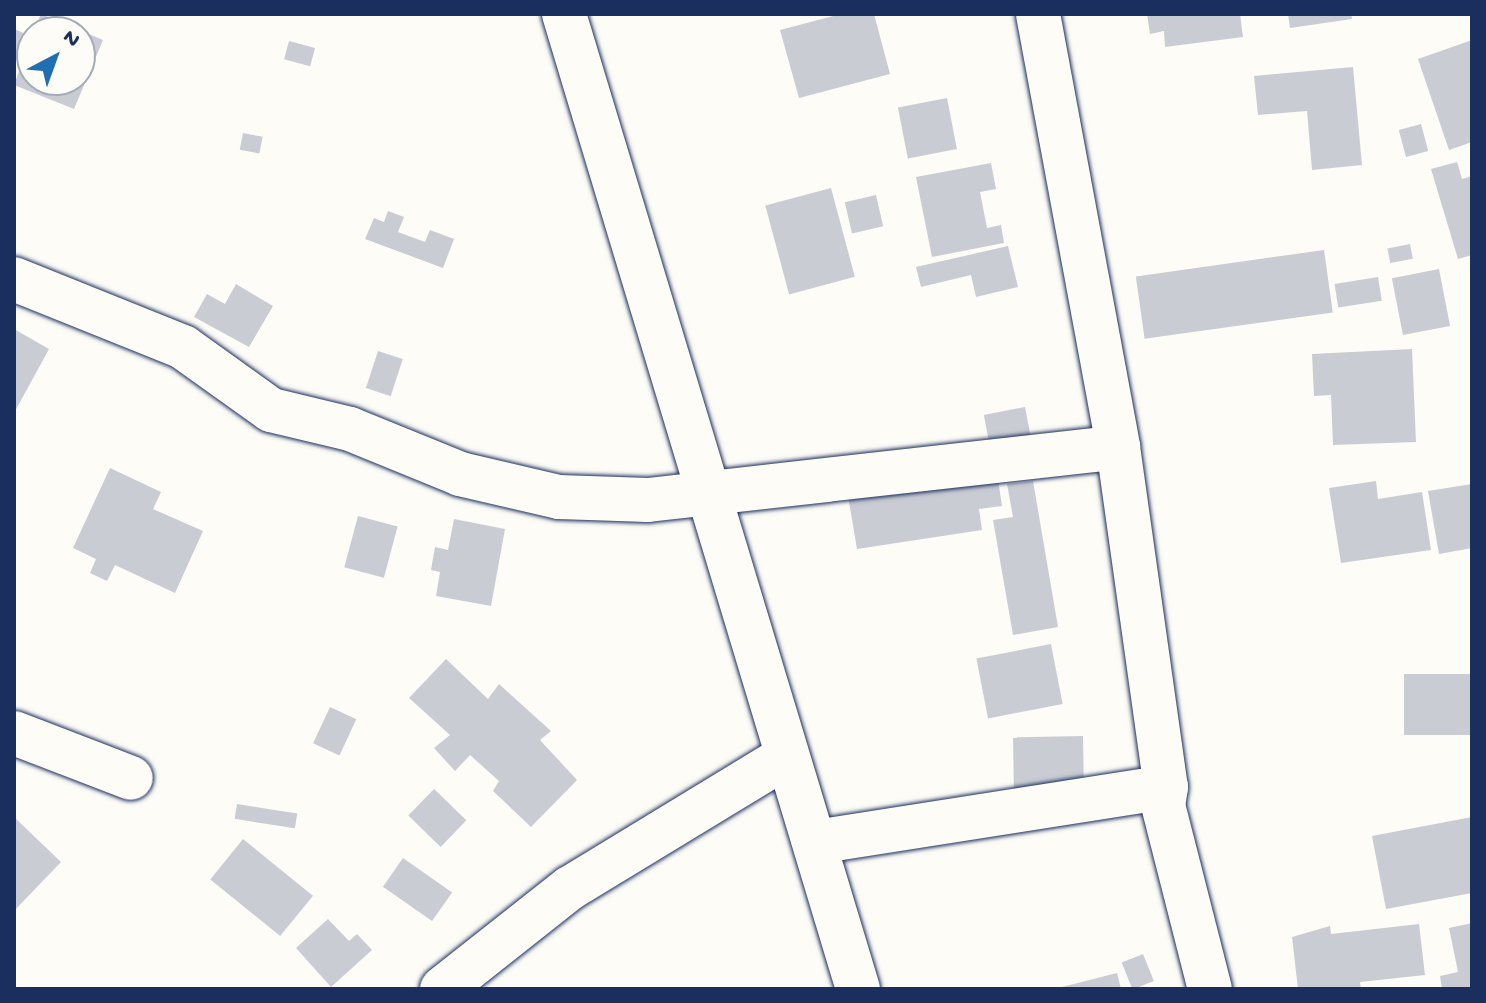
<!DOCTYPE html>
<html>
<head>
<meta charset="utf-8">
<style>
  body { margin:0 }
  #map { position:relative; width:1486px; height:1003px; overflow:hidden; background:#fdfcf7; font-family:"Gochi Hand",sans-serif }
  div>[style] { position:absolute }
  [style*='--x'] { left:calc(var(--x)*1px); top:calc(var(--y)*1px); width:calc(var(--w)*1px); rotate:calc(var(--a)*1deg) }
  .building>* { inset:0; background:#c9ccd3; transform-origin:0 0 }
  .roads { filter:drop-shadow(0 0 2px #1b2f5e) drop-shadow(0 0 2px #1b2f5e) }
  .minor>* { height:44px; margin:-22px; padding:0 22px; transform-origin:22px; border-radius:22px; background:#fdfcf7 }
  .tertiary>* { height:44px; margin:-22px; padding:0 22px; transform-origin:22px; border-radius:22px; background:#fdfcf7 }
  span { translate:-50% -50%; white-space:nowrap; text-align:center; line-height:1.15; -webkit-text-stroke:6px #fdfcf7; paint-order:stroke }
  .frame { position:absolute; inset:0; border:16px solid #1b2f5e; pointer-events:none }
  .north { position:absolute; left:16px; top:16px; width:80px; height:80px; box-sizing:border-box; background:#fdfcf7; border:2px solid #a3aaba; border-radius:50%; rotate:41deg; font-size:22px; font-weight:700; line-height:32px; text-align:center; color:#1b2f5e }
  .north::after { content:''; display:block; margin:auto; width:28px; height:36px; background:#1f6fb2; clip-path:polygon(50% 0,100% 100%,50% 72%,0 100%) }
</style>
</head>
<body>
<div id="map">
  <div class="building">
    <div style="clip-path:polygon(41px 14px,103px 40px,74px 109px,14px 85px,32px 35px,32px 80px,80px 80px,80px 32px,33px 32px)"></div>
    <div style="clip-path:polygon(841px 14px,874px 14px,890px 74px,799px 98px,780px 30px)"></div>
    <div style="clip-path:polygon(1147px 14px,1240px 14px,1243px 37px,1165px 47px,1164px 31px,1150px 34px)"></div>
    <div style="clip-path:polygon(1288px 14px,1351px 14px,1352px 19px,1290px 28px)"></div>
    <div style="clip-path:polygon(14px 29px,26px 34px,14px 66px)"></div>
    <div style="clip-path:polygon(1472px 40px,1472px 142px,1449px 150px,1418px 59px)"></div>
    <div style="left:289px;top:41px;width:27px;height:19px;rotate:15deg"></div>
    <div style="clip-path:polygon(1353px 67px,1362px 165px,1312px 170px,1307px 111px,1258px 115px,1254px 76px)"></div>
    <div style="left:947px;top:98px;width:52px;height:50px;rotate:79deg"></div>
    <div style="left:1421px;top:124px;width:28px;height:23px;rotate:75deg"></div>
    <div style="left:243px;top:133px;width:20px;height:17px;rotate:11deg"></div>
    <div style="clip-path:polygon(1457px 162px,1462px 179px,1472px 176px,1472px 255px,1458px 259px,1431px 169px)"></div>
    <div style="clip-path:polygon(991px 163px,996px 189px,980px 192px,987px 228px,1001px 225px,1004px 243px,932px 257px,916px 177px)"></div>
    <div style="left:831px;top:188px;width:92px;height:68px;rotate:75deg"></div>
    <div style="left:876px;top:195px;width:32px;height:32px;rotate:77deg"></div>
    <div style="clip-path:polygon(388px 211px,404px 217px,398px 232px,425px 242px,430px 230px,454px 239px,443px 268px,365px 239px,374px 218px,384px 222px)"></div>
    <div style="left:1410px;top:244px;width:15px;height:23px;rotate:79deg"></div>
    <div style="clip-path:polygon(1008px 246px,1018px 287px,976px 297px,971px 275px,921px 287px,916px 267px)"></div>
    <div style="left:1324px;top:250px;width:63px;height:190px;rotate:82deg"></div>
    <div style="left:1439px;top:269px;width:58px;height:48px;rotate:79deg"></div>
    <div style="left:1378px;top:277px;width:24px;height:44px;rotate:81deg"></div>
    <div style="clip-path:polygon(236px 284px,273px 306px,249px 347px,194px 317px,207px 294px,225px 304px)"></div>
    <div style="clip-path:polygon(14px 329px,49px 349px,14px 413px)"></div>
    <div style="clip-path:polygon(1412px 349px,1416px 442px,1333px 445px,1331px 395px,1314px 396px,1312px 354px)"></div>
    <div style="left:378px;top:351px;width:26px;height:39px;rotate:18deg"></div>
    <div style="left:1025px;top:407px;width:33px;height:42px;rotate:79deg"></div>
    <div style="clip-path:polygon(110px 468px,161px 492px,153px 509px,203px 531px,175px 593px,115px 565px,107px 581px,90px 573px,96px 559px,73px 548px)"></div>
    <div style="clip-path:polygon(997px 473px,1002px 506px,979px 509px,982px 530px,857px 549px,848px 496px)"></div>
    <div style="clip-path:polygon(1033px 481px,1058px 627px,1013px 635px,993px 520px,1013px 517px,1007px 484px)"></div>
    <div style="clip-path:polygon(1376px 481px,1378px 499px,1422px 492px,1431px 550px,1341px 563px,1329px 488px)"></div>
    <div style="clip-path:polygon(1472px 484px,1472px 548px,1439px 554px,1428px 491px)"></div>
    <div style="left:358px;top:516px;width:41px;height:53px;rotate:15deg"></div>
    <div style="clip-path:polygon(454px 519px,505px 529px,491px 606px,436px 596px,440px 572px,431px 570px,435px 547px,448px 550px)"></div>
    <div style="left:1051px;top:644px;width:61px;height:76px;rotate:79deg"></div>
    <div style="clip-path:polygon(446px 659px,488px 699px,499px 684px,551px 731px,540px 740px,577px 780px,531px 827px,493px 791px,499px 781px,470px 755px,455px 771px,434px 748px,450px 735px,409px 698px)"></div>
    <div style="left:1472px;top:674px;width:61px;height:68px;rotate:90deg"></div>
    <div style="left:330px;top:707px;width:29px;height:40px;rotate:25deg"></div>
    <div style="left:1083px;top:736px;width:53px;height:70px;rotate:89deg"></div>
    <div style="left:434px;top:789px;width:45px;height:37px;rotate:44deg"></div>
    <div style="left:237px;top:804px;width:61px;height:15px;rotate:9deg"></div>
    <div style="clip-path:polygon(14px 817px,61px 862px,14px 911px)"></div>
    <div style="clip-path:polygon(1472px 817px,1472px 893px,1386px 909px,1372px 836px)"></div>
    <div style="left:243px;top:839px;width:90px;height:52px;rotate:39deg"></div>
    <div style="left:403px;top:858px;width:60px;height:35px;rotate:35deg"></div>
    <div style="clip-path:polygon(328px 919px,349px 941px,357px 934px,372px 950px,331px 987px,296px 948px)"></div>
    <div style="clip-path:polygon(1472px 923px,1472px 989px,1442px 989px,1440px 976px,1458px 972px,1449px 928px)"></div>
    <div style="clip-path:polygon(1419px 924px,1425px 975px,1360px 982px,1361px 989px,1298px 989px,1292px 937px,1330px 926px,1331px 934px)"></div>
    <div style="left:1143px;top:954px;width:29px;height:23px;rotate:68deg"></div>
    <div style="clip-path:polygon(1117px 973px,1121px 989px,1058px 989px,1058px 988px)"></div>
  </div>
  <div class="roads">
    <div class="minor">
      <div style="--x:1038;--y:14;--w:440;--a:79.5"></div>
      <div style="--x:1118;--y:447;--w:343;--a:82"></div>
      <div style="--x:1166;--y:787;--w:18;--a:99"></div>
      <div style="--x:1163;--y:805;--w:190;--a:75.7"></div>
      <div style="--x:14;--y:279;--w:182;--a:21.9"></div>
      <div style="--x:183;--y:347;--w:108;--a:35.6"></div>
      <div style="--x:271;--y:410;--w:81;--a:13.5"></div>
      <div style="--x:350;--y:429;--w:119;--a:22.2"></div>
      <div style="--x:460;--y:474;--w:102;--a:13.1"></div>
      <div style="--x:559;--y:497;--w:89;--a:1.9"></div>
      <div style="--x:648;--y:500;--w:473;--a:-6.4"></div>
      <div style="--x:14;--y:733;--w:125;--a:21"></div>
      <div style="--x:815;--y:842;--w:355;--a:-8.9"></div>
      <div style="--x:442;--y:989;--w:163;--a:-38.3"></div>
      <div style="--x:570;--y:888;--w:254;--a:-31.3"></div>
    </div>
    <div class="tertiary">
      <div style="--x:564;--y:14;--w:1018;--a:73.22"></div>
    </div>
  </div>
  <div class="frame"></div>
  <div class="north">N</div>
</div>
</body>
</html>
